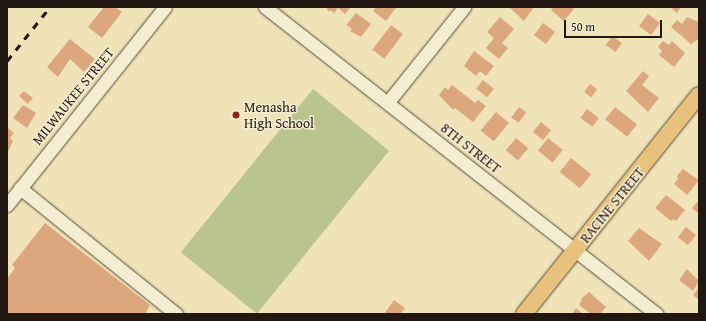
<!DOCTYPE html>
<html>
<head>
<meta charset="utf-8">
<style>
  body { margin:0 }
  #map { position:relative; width:706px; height:321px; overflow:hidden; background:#f0e3b8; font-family:"Gentium Book Plus",serif }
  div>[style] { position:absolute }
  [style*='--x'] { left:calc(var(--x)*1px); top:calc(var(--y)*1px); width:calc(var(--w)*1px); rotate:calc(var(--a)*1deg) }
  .green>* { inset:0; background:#bac48f; transform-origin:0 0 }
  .building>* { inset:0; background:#dda77e; transform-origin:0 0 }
  .roads { filter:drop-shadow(0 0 1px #564a3b) drop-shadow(0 0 1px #564a3b) }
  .minor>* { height:13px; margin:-6.5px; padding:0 6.5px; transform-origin:6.5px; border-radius:6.5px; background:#f5edd1 }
  .major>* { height:16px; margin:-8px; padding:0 8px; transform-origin:8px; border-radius:8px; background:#e8c27c }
  .rail>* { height:3px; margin-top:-1.5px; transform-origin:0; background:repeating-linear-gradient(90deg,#221711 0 7px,transparent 0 14px) }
  .dots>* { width:11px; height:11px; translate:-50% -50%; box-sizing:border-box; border:2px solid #f5edd1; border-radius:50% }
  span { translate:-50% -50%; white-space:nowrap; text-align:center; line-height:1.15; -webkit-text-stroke:3px #f5edd1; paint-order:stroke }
  .street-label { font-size:14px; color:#221711 }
  .poi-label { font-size:14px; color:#221711 }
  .left { translate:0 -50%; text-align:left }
  .frame { position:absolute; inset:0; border:8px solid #221711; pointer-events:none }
  .scale { position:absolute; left:564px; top:20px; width:98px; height:18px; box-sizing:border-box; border:2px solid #221711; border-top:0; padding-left:5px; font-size:12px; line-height:14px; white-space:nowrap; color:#221711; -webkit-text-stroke:3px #f5edd1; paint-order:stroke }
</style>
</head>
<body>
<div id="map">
  <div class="green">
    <div style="left:313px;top:89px;width:98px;height:210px;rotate:39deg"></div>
  </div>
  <div class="building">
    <div style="clip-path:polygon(104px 7px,115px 7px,122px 12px,102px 38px,88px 27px)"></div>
    <div style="clip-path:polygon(326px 7px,351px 7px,345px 14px,338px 8px,334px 13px,330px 10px,329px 12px)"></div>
    <div style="clip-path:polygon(376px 7px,394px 7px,396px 8px,386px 21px,373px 11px)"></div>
    <div style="clip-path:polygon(509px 7px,534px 7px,524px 21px)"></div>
    <div style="clip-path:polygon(553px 7px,572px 7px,574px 9px,564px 21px,551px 10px)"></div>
    <div style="clip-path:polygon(670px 7px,681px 7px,677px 13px)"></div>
    <div style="clip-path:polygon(356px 13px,371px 24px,361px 37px,350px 31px,352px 29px,346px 25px)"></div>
    <div style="left:648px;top:14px;width:15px;height:15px;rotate:37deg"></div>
    <div style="clip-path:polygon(500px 17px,514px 29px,502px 43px,508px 48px,499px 59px,486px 48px,494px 38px,487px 32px)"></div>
    <div style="clip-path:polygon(687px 17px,699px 22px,699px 39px,691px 44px,671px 27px,677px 20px,682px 24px)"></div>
    <div style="left:543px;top:23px;width:15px;height:15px;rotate:37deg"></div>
    <div style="left:391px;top:25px;width:15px;height:31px;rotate:37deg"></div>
    <div style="left:612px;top:36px;width:12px;height:11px;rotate:35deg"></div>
    <div style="clip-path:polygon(70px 39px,95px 59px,84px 72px,70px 59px,58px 77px,47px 67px)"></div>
    <div style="clip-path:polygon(663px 41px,669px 45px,672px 41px,685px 53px,674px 67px,659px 55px,662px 51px,658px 47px)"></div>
    <div style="clip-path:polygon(474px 51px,494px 66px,486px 76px,480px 71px,476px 76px,464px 66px)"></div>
    <div style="clip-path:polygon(643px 71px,649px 76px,642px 85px,659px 98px,648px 112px,626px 91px)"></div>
    <div style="left:483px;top:80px;width:14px;height:11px;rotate:39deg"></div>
    <div style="left:590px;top:84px;width:9px;height:10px;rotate:36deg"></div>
    <div style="clip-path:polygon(452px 85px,475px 103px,478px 100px,486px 106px,473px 122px,455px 108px,453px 110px,439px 95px,445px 87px,448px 90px)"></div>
    <div style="clip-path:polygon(24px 91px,33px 98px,28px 104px,19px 96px)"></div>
    <div style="clip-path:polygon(23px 105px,36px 113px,27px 128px,13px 118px)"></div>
    <div style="left:519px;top:107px;width:9px;height:13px;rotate:36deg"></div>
    <div style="left:615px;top:107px;width:28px;height:16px;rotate:38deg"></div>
    <div style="left:587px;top:109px;width:15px;height:11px;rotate:37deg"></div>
    <div style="left:496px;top:112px;width:17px;height:24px;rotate:40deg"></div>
    <div style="left:541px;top:122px;width:13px;height:13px;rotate:39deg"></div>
    <div style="clip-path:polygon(7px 127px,14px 133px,10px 138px,13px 141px,7px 154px)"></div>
    <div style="left:516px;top:138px;width:16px;height:16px;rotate:40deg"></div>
    <div style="left:548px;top:138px;width:19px;height:16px;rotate:39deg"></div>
    <div style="left:571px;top:158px;width:26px;height:18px;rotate:39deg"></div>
    <div style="clip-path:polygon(683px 169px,699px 180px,687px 195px,674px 184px,678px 179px,677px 176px)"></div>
    <div style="clip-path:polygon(666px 195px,685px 210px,676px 221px,673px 219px,671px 221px,655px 208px)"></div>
    <div style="clip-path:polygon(699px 200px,699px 214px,692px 208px)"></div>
    <div style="clip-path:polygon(45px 223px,150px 305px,145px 314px,7px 314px,7px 279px,15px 268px,12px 265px)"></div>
    <div style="left:686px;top:227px;width:13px;height:13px;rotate:39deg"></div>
    <div style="clip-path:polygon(639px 228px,662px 244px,649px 261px,628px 241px)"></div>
    <div style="clip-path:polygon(687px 269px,699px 281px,693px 291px,679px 280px)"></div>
    <div style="clip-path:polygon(699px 287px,699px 300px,693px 295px)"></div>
    <div style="clip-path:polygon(589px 292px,606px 307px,600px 314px,591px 314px,579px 305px,582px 300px,581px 299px)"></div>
    <div style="clip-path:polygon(394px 300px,405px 308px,400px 314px,384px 314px)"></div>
    <div style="clip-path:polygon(576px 308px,583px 314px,572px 314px)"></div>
  </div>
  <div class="roads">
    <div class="minor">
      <div style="--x:265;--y:7;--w:498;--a:38.1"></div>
      <div style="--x:388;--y:102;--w:122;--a:-51.3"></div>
      <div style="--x:20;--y:188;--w:201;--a:38.9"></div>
      <div style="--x:7;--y:205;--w:253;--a:-51.4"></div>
    </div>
    <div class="major">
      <div style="--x:524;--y:314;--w:280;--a:-51.4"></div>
    </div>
  </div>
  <div class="rail">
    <div style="--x:7;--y:61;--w:69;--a:-51.5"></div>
  </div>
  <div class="dots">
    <div style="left:236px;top:115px;background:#8f2418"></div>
  </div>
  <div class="street-label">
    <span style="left:73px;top:96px;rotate:-51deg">MILWAUKEE STREET</span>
    <span style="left:471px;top:148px;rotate:38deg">8TH STREET</span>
    <span style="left:612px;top:205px;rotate:-51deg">RACINE STREET</span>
  </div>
  <div class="poi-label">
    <span class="left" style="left:244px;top:115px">Menasha<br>High School</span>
  </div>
  <div class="frame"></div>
  <div class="scale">50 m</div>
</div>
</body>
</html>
